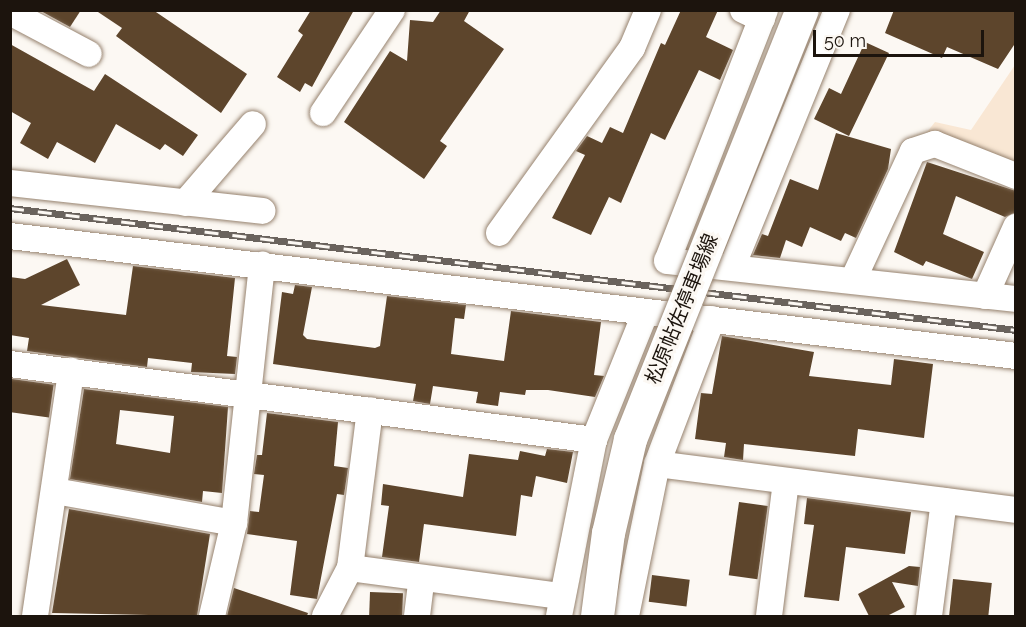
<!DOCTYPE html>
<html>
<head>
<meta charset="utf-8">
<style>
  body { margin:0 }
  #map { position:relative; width:1026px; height:627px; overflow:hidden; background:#fcf8f3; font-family:Raleway,"Noto Sans JP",sans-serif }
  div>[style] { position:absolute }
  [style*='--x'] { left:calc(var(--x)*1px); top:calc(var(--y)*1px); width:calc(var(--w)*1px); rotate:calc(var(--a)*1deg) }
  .green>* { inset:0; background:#f9e7d4 }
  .building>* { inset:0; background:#5d452c; transform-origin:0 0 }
  .roads { filter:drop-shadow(0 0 2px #96826e) drop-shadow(0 0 2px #96826e) }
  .street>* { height:26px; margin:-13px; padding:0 13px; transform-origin:13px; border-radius:13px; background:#fff }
  .rail>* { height:7px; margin-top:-3.5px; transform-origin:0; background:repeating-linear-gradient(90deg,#fcf8f3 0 14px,#6a635d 0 28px); box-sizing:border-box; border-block:2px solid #6a635d }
  .bridges { filter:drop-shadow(0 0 2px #96826e) drop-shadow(0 0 2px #96826e) }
  .secondary-bridge>* { height:33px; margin:-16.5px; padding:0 16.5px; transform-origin:16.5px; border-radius:16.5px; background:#fff }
  span { translate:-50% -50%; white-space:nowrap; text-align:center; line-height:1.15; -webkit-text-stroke:6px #fcf8f3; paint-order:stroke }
  .street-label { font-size:20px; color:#1c140d }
  .frame { position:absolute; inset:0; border:12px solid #1c140d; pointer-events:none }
  .scale { position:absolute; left:813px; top:30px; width:171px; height:27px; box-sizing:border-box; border:3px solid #1c140d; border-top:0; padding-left:8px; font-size:18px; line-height:21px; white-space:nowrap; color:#1c140d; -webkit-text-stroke:4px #fcf8f3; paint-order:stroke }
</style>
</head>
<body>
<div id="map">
  <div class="green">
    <div style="clip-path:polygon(1015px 65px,1015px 164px,924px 136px,935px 122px,971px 130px)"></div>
  </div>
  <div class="building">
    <div style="clip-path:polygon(39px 10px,81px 10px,70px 27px)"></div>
    <div style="clip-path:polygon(95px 10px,153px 10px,247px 74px,221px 113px,116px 36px,122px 28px)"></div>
    <div style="clip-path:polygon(311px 10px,354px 10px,312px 87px,305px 83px,300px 92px,277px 77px,303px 35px,298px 31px)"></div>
    <div style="clip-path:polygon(441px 10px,470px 10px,464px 21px,504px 49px,440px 141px,447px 146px,424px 179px,344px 122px,390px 51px,407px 61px,410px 20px,433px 22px)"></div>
    <div style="clip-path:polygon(681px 10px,718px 10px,706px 37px,733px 50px,720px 80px,699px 70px,665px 140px,651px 133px,621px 203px,609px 197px,591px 235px,552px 218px,585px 155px,576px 151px,587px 136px,602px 143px,610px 127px,623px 133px,661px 43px,665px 45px)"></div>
    <div style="clip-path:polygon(894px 10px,1016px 10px,1016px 42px,998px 69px,947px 47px,942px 58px,885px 33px)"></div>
    <div style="clip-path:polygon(865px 42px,889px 53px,849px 136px,814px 119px,829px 88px,841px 94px)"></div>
    <div style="clip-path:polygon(10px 44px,94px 91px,105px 74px,198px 135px,183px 156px,165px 144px,160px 150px,116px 124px,95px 163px,57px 142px,48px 159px,20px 143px,31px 123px,10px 111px)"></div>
    <div style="clip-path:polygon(836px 133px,891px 149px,888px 169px,856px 238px,845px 233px,841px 241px,810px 227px,802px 247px,786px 240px,780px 258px,753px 255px,762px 234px,768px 236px,790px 179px,818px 190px)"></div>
    <div style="clip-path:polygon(927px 162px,1016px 191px,1016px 212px,1005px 217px,956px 196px,943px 234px,984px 252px,972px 279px,926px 261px,923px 266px,894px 252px)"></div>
    <div style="clip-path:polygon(67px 259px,80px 285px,41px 305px,126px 315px,133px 266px,235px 278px,227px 356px,237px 357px,235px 374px,191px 372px,192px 363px,148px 358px,147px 367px,27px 351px,29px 338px,10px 335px,10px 277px,25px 279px)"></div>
    <div style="clip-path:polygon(295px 285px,312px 287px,303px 335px,307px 339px,375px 348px,380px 346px,387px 296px,466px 305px,464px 319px,455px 318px,451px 354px,504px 361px,511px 311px,601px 322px,594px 375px,604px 376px,595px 397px,548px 390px,526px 390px,525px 395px,500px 392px,498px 406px,476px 403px,478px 392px,433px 386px,430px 404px,413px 401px,416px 384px,273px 364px,282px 292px,293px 294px)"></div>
    <div style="clip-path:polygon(722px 336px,814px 352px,809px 376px,891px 385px,894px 359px,933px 364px,924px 438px,858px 429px,855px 456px,744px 444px,743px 460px,724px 457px,726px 443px,695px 439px,701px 393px,712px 394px)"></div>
    <div style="left:12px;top:379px;width:42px;height:33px;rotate:8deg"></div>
    <div style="clip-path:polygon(evenodd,84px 389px,228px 407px,222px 493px,203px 491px,202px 502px,70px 479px,84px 389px,120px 410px,174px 416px,170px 453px,116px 444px,120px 410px)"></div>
    <div style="clip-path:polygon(267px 413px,338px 422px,334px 466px,348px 468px,344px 495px,337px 494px,317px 599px,290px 595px,297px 541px,247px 534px,250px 511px,259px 512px,264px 475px,254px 474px,257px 455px,262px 455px)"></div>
    <div style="clip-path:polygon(547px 449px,573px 452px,567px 483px,536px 476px,532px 497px,521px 495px,516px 536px,424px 524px,419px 562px,382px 557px,389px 506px,381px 505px,383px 484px,463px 497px,469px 454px,518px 460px,520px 451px,545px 456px)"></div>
    <div style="clip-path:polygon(807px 498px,911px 512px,905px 554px,846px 547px,839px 601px,804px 597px,814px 525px,804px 524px)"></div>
    <div style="left:739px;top:502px;width:29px;height:74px;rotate:8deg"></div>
    <div style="clip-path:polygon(69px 509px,210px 534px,197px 616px,52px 613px)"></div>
    <div style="clip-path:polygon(909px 566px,920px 567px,918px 586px,892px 582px,905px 607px,887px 616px,869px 616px,858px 594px)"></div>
    <div style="left:652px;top:575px;width:38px;height:27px;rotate:7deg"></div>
    <div style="left:953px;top:579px;width:39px;height:37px;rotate:6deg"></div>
    <div style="clip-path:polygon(234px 588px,308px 613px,307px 616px,227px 616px)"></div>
    <div style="left:370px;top:592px;width:33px;height:24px;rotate:2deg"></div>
  </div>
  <div class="roads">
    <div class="street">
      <div style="--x:743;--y:10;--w:21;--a:25"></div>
      <div style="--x:765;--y:10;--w:269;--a:111.3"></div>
      <div style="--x:667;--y:261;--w:351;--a:6.2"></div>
      <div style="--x:10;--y:12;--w:89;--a:28"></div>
      <div style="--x:323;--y:113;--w:124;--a:-56.2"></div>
      <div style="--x:10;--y:183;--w:254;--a:6.3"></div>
      <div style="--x:185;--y:203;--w:104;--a:-49.3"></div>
      <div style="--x:499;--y:233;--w:228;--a:-54.3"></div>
      <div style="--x:632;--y:48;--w:41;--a:-67.2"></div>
      <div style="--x:10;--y:236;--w:1013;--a:6.8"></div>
      <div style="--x:732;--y:267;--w:278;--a:-67.8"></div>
      <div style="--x:853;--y:280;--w:142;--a:-65.1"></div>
      <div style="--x:913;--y:151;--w:23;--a:-18"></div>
      <div style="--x:935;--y:144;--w:87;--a:21.6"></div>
      <div style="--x:985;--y:296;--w:76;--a:-65.8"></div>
      <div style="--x:10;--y:364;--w:589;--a:7.41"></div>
      <div style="--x:657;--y:464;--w:362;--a:7.3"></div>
      <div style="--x:55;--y:491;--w:182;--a:10.1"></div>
      <div style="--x:350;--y:568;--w:213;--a:7.6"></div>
      <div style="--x:35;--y:616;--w:248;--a:-81.6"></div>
      <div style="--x:212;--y:616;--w:96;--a:-76.7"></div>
      <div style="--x:234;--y:523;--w:260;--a:-83.8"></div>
      <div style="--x:325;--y:616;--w:54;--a:-62.5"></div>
      <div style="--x:350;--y:568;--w:159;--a:-82.8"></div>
      <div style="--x:417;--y:616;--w:38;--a:-83"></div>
      <div style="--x:559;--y:616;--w:179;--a:-78.8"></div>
      <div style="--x:594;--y:440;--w:136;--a:-68"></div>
      <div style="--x:626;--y:616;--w:155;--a:-78.5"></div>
      <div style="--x:657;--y:464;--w:155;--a:-69.2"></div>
      <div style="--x:769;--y:616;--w:135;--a:-82.8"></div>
      <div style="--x:929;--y:616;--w:116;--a:-82.6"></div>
    </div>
  </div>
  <div class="rail">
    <div style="--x:10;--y:208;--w:1013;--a:6.91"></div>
  </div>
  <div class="bridges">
    <div class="secondary-bridge">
      <div style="--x:597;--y:616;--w:84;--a:-82.5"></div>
      <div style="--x:608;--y:533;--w:97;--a:-76.8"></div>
      <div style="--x:630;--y:439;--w:462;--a:-68.2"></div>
    </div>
  </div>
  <div class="street-label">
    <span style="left:682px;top:309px;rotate:-68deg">松原帖佐停車場線</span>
  </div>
  <div class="frame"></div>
  <div class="scale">50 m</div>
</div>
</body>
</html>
